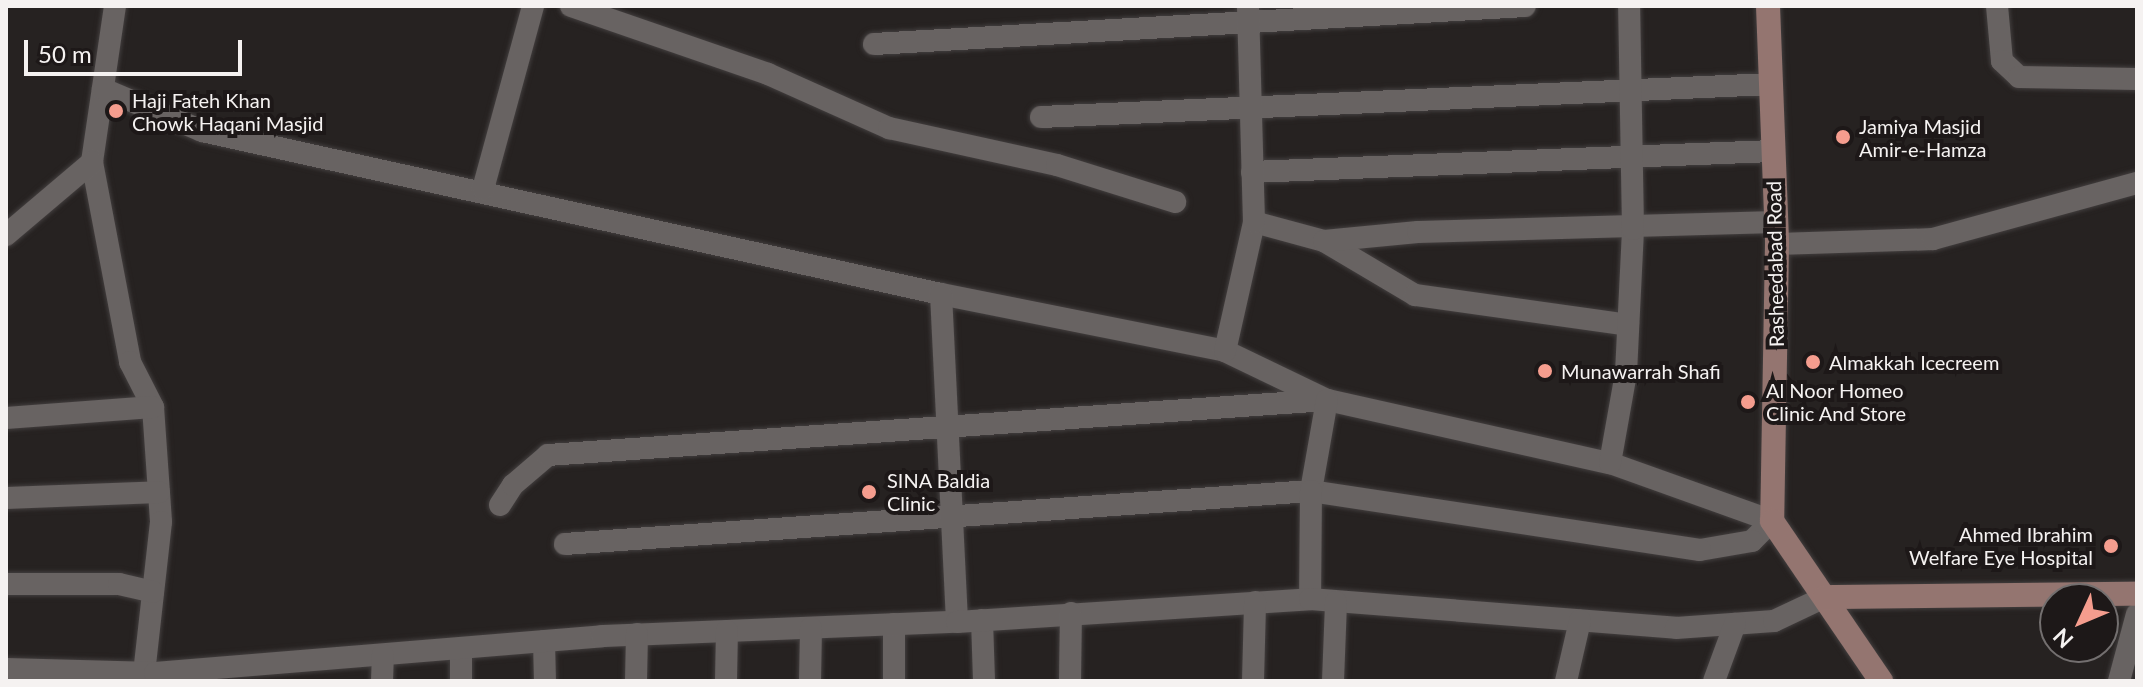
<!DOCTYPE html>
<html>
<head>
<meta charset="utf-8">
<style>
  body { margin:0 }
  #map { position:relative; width:2143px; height:687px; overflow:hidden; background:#262221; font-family:Lato,sans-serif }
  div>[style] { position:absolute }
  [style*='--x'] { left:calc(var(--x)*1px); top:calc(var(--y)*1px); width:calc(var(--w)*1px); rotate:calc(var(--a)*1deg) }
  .roads { filter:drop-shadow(0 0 2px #423e3e) drop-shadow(0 0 2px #423e3e) }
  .street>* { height:22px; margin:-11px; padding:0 11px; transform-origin:11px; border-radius:11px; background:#686362 }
  .secondary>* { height:24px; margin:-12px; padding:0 12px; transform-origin:12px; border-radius:12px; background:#947570 }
  .dots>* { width:22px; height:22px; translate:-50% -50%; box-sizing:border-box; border:4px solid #1d1818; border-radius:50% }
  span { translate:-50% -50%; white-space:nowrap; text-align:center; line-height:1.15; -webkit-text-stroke:8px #1d1818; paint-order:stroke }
  .poi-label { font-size:20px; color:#f5f2f1 }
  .left { translate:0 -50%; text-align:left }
  .right { translate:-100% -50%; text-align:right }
  .street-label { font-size:20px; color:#f5f2f1 }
  .frame { position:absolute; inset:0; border:8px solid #f5f2f1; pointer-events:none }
  .north { position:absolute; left:2039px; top:583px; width:80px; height:80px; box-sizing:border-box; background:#1d1818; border:2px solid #736f6f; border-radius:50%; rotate:226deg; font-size:22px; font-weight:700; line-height:32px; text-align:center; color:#f5f2f1 }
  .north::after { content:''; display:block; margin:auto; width:28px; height:36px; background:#f59d8e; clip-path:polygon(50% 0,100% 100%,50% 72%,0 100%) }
  .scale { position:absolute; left:24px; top:40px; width:218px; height:36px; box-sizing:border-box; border:4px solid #f5f2f1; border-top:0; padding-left:10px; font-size:24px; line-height:28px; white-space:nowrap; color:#f5f2f1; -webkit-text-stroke:6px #1d1818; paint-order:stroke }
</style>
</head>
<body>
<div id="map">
  <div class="roads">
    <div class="street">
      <div style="--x:115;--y:6;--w:158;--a:98.4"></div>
      <div style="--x:92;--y:162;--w:204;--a:79.2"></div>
      <div style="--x:130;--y:362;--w:51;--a:62.9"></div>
      <div style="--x:153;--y:407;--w:115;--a:86"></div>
      <div style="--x:161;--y:522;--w:152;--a:96.4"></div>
      <div style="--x:571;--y:6;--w:208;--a:19"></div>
      <div style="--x:768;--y:74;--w:133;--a:24.1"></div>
      <div style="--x:889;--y:128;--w:172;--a:12.4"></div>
      <div style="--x:1057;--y:165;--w:124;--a:17.4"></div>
      <div style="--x:1997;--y:6;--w:55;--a:84.8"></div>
      <div style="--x:2002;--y:61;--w:23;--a:43"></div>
      <div style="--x:2019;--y:77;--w:118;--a:1"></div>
      <div style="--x:874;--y:44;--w:652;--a:-3.34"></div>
      <div style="--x:103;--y:89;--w:108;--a:23"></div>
      <div style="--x:202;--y:131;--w:757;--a:12.44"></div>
      <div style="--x:941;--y:294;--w:290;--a:11.3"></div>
      <div style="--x:1225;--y:351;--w:113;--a:25.7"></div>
      <div style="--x:1327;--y:400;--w:290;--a:12.6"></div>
      <div style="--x:1610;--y:463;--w:172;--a:19.7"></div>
      <div style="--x:1772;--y:521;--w:28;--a:135"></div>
      <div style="--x:1752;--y:541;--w:53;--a:170.2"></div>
      <div style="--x:1700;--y:550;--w:393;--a:-171.4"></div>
      <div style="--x:1311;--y:491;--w:748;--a:175.94"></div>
      <div style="--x:1041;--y:117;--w:731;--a:-2.59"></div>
      <div style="--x:1252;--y:172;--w:521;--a:-2.31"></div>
      <div style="--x:483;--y:189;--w:190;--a:-74.7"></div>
      <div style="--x:1254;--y:222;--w:73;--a:15.2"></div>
      <div style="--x:1324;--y:241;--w:106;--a:30.7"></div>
      <div style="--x:1415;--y:295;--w:215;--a:8"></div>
      <div style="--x:6;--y:235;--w:113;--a:-40.3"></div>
      <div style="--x:1324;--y:241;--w:94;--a:-5.5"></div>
      <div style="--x:1418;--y:232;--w:358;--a:-1.6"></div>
      <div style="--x:1777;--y:244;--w:156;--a:-1.8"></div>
      <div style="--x:1933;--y:239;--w:212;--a:-15.4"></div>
      <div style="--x:941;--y:294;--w:328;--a:87.2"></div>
      <div style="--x:1225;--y:351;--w:132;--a:-77.3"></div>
      <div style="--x:1254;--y:222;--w:215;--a:-91.6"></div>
      <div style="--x:6;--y:418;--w:147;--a:-4.3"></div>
      <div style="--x:1610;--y:463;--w:91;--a:-79.9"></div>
      <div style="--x:1626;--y:373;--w:144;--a:-87.2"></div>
      <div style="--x:1633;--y:229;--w:223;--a:-91"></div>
      <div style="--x:6;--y:498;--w:153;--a:-2.2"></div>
      <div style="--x:500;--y:505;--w:24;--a:-57"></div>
      <div style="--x:513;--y:485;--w:46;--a:-40.6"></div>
      <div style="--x:548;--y:455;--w:781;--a:-4.04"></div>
      <div style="--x:1327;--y:400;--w:92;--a:100"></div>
      <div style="--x:1311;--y:491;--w:108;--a:90.5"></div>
      <div style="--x:6;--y:584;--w:113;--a:0"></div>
      <div style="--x:119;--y:584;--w:35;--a:13"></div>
      <div style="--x:982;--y:620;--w:61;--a:88.1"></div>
      <div style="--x:894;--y:624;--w:57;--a:90"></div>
      <div style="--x:544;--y:641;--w:40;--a:88.6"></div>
      <div style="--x:461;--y:648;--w:33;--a:90"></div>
      <div style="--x:6;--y:669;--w:149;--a:1.5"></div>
      <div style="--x:155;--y:673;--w:449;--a:-4.7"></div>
      <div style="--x:602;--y:636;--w:355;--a:-2.3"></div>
      <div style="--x:957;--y:622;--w:354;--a:-3.7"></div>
      <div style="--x:1310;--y:599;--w:367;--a:4.5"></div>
      <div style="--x:1676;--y:628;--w:98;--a:-4.1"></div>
      <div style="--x:1774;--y:621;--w:56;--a:-25.2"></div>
      <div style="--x:382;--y:681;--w:26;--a:-88"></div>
      <div style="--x:636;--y:681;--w:47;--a:-88.8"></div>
      <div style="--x:726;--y:681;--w:50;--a:-88.9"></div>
      <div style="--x:810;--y:681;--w:53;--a:-88.9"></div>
      <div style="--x:1070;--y:681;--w:68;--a:-89.2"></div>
      <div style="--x:1253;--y:681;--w:79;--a:-88.5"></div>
      <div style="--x:1333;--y:681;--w:79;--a:-87.8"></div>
      <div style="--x:1566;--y:681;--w:62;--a:-76.9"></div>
      <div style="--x:1714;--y:681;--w:61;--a:-69.8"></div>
      <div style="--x:2119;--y:681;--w:69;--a:-75"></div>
    </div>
    <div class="secondary">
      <div style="--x:1768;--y:6;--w:238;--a:87.8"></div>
      <div style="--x:1777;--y:244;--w:277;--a:91"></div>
      <div style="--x:1772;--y:521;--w:194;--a:55.7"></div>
      <div style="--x:1825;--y:597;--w:312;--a:-0.6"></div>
    </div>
  </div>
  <div class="dots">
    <div style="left:116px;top:111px;background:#f59d8e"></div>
    <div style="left:1843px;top:137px;background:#f59d8e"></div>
    <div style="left:1813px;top:362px;background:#f59d8e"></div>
    <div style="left:1545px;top:371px;background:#f59d8e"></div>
    <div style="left:1748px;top:402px;background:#f59d8e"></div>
    <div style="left:869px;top:492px;background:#f59d8e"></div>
    <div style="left:2111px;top:546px;background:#f59d8e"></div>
  </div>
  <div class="poi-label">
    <span class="left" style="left:132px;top:112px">Haji Fateh Khan<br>Chowk Haqani Masjid</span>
    <span class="left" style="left:1859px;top:138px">Jamiya Masjid<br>Amir-e-Hamza</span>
    <span class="left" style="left:1829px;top:362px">Almakkah Icecreem</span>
    <span class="left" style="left:1561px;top:371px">Munawarrah Shafi</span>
    <span class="left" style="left:1766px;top:402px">Al Noor Homeo<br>Clinic And Store</span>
    <span class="left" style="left:887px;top:492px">SINA Baldia<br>Clinic</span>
    <span class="right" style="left:2093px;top:546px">Ahmed Ibrahim<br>Welfare Eye Hospital</span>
  </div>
  <div class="street-label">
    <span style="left:1775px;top:264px;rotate:-91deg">Rasheedabad Road</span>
  </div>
  <div class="frame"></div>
  <div class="north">N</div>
  <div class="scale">50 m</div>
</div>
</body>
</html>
